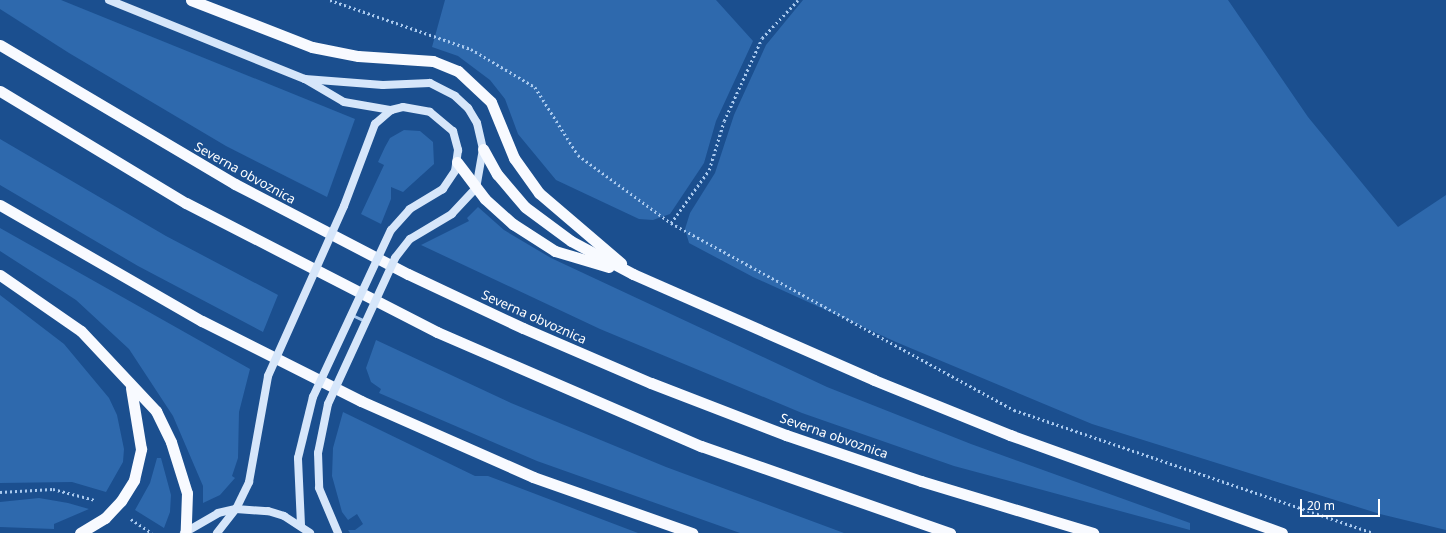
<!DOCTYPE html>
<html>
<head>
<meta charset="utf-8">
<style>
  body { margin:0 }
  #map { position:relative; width:1446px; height:533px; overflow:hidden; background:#1b4f8f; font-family:"Noto Sans",sans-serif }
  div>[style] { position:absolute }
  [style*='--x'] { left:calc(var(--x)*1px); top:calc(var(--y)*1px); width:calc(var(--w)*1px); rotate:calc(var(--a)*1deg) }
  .green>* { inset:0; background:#2e69ad }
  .path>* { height:2.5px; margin-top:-1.25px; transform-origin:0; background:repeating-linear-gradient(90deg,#a9c9ee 0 2px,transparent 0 5px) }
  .service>* { height:3px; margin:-1.5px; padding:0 1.5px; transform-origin:1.5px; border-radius:1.5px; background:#a9c9ee }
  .secondary>* { height:8px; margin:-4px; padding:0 4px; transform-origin:4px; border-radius:4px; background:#d6e6fa }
  .trunk>* { height:11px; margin:-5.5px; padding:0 5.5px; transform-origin:5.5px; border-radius:5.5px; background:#f8faff }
  .secondary-bridge>* { height:8px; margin:-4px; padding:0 4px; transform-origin:4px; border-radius:4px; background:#d6e6fa }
  .trunk-bridge>* { height:11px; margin:-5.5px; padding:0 5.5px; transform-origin:5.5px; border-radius:5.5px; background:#f8faff }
  span { translate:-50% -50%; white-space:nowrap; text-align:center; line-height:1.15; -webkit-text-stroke:3px #1b4f8f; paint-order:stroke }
  .street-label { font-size:13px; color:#fff }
  .scale { position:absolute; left:1300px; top:499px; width:80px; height:18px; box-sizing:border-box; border:2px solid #fff; border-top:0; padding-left:5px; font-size:12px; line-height:14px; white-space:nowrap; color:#fff; -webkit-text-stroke:3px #1b4f8f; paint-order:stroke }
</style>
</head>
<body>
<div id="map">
  <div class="green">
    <div style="clip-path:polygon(0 0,61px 0,355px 119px,327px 197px,226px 146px,69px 53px,0 9px)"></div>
    <div style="clip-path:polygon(445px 0,716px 0,753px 41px,716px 121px,704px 163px,670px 214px,653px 220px,639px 219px,556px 180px,518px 134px,505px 99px,490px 80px,458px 56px,432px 47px)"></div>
    <div style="clip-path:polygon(803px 0,1228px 0,1308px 117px,1398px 227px,1446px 195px,1446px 530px,1380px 514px,1092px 424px,896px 342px,753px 277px,689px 243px,685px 229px,690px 213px,715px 173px,734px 115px,766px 45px)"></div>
    <div style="clip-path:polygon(404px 130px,420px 131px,433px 142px,434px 164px,403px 192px,391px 187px,391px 199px,381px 224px,361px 214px,384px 165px,378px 162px,385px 147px,390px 138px)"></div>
    <div style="clip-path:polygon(0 139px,166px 236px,278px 295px,263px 332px,138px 266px,0 185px)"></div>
    <div style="clip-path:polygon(478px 207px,504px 230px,551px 258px,827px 387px,971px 444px,1190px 523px,1190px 530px,954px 466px,802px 413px,600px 329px,421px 245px,469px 221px,467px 218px)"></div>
    <div style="clip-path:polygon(0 228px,250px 369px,239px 412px,238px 458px,232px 476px,235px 478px,220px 495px,203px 503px,203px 486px,173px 416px,129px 349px,76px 300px,0 251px)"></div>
    <div style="clip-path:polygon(0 295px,64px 344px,109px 398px,117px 415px,124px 449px,123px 462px,106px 492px,72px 482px,0 483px)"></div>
    <div style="clip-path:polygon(376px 340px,511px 403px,666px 467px,844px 533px,740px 533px,537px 461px,379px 393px,381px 389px,371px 382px,366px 368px)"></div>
    <div style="clip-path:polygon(343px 412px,475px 476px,488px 476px,638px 533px,350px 533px,348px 530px,355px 530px,363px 524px,357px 514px,348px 520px,342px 512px,332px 476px,333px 448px)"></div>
    <div style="clip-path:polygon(157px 458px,161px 458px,171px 495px,170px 512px,164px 528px,135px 510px,150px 483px)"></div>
    <div style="clip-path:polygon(39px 498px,68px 503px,89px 509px,54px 524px,54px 529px,0 527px,0 502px)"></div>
  </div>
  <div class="path">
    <div style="--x:330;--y:0;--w:149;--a:19.2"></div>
    <div style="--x:471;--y:49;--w:74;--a:30.7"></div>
    <div style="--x:535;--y:87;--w:80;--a:57.7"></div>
    <div style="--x:578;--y:155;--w:115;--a:36.2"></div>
    <div style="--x:671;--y:223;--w:391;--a:28.6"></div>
    <div style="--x:1014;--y:410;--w:379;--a:18.9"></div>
    <div style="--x:671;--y:223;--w:65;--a:-54.4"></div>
    <div style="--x:709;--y:170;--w:51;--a:-73"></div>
    <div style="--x:724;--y:121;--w:91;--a:-65.4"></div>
    <div style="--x:762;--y:38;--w:52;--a:-46.5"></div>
    <div style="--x:0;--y:492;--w:53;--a:-3.2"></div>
    <div style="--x:53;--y:489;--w:43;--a:14.7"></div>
    <div style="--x:131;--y:519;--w:25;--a:34"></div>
  </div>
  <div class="service">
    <div style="--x:352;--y:315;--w:14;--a:25"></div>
  </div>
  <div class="secondary">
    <div style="--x:109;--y:0;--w:211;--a:22"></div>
    <div style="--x:305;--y:79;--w:45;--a:30.5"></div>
    <div style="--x:344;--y:102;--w:48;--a:9.7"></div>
    <div style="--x:305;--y:79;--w:78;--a:4.4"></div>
    <div style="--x:383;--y:85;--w:47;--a:-2.4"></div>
    <div style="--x:430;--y:83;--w:28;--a:27"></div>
    <div style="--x:455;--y:96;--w:18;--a:43"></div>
    <div style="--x:468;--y:108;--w:17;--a:59"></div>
    <div style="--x:477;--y:123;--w:27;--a:77"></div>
    <div style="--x:483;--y:149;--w:40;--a:100"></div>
    <div style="--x:476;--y:188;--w:35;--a:133"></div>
    <div style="--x:452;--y:214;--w:49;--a:149.2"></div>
    <div style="--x:344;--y:206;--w:88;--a:-69.3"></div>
    <div style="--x:375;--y:124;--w:21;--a:-41"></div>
    <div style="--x:391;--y:110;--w:12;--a:-14"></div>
    <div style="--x:403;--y:107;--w:27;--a:10"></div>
    <div style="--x:430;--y:112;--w:30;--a:40"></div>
    <div style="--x:453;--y:131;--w:20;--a:75"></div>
    <div style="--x:458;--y:150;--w:21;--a:98"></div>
    <div style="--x:455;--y:171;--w:22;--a:124"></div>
    <div style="--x:443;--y:189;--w:39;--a:149"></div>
    <div style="--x:410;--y:209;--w:28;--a:132"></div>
    <div style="--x:328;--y:404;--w:50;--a:101.5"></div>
    <div style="--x:318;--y:453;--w:35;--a:88"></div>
    <div style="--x:319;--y:488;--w:49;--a:67.1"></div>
    <div style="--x:301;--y:525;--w:67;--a:-92.6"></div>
    <div style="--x:298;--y:458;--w:63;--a:-76.2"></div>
    <div style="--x:184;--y:533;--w:39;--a:-30"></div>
    <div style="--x:218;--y:513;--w:18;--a:-13"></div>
    <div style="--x:236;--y:509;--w:32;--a:4"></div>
    <div style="--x:268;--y:511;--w:17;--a:17"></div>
    <div style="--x:284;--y:516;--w:31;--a:33"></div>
    <div style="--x:217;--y:533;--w:31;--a:-52"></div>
    <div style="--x:236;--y:509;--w:30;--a:-64"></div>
    <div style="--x:249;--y:482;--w:108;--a:-79.8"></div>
  </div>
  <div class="trunk">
    <div style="--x:191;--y:0;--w:130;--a:21.2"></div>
    <div style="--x:312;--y:47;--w:47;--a:11.1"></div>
    <div style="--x:358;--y:56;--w:75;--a:3.8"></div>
    <div style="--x:433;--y:61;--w:27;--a:22"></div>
    <div style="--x:458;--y:71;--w:45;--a:43.2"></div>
    <div style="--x:491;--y:102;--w:61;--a:67.7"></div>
    <div style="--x:514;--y:158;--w:43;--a:54.5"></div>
    <div style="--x:539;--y:193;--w:108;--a:40.5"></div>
    <div style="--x:0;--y:45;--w:273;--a:30.6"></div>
    <div style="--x:235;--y:184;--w:195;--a:27.5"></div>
    <div style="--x:408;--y:274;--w:127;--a:25.2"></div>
    <div style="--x:523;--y:328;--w:139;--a:23.3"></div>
    <div style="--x:651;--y:383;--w:145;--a:21.1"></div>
    <div style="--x:786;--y:435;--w:143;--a:18.8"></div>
    <div style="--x:921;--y:481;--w:180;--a:16.8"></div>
    <div style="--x:0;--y:91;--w:217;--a:31.1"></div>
    <div style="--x:186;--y:203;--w:282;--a:27.2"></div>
    <div style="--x:437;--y:332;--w:288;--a:23.4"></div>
    <div style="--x:701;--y:446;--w:264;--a:19.3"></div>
    <div style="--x:483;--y:149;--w:29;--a:61"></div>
    <div style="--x:497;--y:174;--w:43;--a:49.7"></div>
    <div style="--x:525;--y:207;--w:57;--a:36.5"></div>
    <div style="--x:571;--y:241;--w:70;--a:28"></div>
    <div style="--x:633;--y:274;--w:263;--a:23.7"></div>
    <div style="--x:874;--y:380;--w:147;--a:22"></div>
    <div style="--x:1010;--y:435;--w:289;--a:19.8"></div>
    <div style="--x:457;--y:162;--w:46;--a:52.9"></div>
    <div style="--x:485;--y:199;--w:38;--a:42"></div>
    <div style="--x:513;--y:224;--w:50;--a:32.7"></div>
    <div style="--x:555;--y:251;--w:56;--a:16.5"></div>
    <div style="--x:0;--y:205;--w:233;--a:29.9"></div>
    <div style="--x:202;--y:321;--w:178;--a:26.7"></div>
    <div style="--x:361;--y:401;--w:188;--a:23.8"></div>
    <div style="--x:533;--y:477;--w:169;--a:19.4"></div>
    <div style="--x:0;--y:275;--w:98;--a:34.7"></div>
    <div style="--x:81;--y:331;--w:110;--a:46.8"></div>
    <div style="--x:156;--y:411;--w:34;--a:64"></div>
    <div style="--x:171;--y:442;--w:53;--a:72.6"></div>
    <div style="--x:187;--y:493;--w:37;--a:92"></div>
    <div style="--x:121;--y:501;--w:25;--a:-58"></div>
    <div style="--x:134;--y:480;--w:32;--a:-77"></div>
    <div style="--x:141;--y:449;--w:62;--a:-99.3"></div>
    <div style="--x:80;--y:533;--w:29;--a:-31"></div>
  </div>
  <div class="secondary-bridge">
    <div style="--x:268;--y:376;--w:186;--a:-65.9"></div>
    <div style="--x:313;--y:397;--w:184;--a:-65"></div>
    <div style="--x:328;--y:404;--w:161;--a:-65.3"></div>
    <div style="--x:395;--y:258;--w:24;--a:-52"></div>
  </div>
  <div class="trunk-bridge">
    <div style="--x:105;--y:518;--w:23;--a:-47"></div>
  </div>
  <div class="street-label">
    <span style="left:245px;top:173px;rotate:29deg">Severna obvoznica</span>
    <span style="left:534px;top:317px;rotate:24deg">Severna obvoznica</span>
    <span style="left:834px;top:436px;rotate:19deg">Severna obvoznica</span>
  </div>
  <div class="scale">20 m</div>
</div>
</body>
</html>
